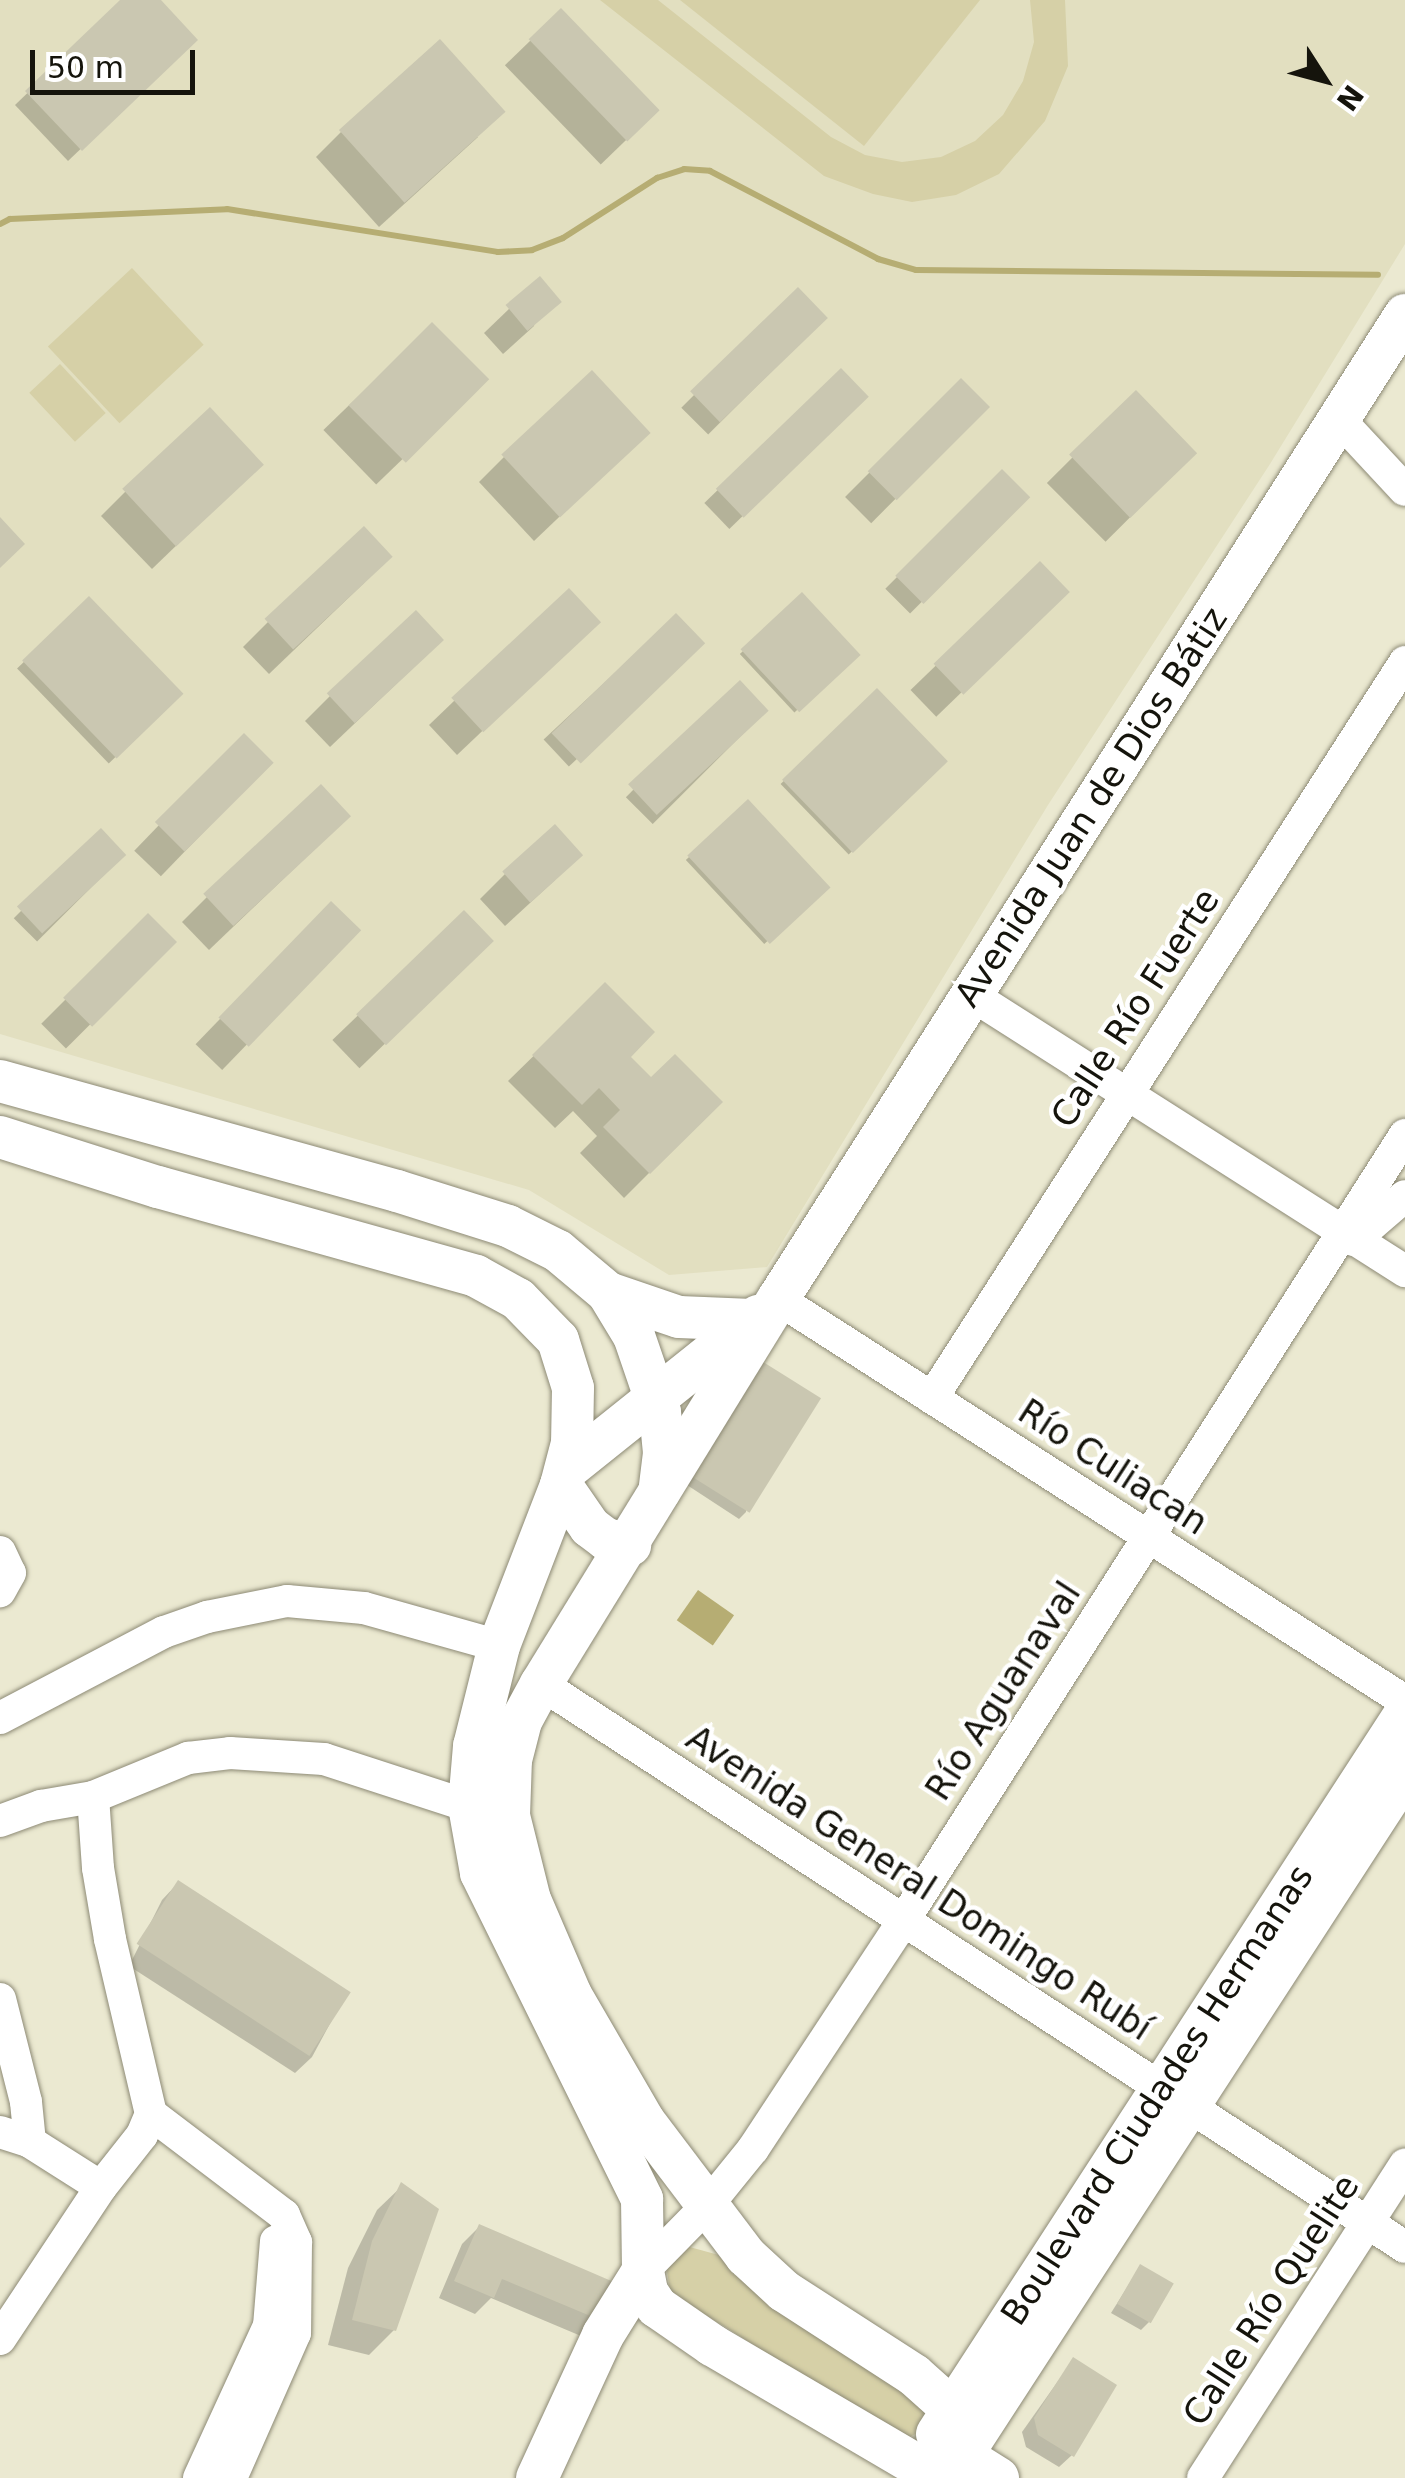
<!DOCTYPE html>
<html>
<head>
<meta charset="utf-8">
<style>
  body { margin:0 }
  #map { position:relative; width:1405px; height:2478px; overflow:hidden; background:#ebe9d1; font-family:"DejaVu Sans",sans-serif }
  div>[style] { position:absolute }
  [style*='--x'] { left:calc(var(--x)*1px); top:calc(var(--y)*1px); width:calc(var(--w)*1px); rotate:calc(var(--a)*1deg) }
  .built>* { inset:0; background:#e2dfc0 }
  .green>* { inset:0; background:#d6d0a7; transform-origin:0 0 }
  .water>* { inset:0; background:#b6ad73; transform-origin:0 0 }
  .shadow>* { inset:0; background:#0003; transform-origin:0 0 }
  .stream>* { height:6px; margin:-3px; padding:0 3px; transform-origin:3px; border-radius:3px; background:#b6ad73 }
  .building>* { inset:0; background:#cac7b1; transform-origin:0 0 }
  .roads { filter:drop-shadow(0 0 2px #8d8a75) drop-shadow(0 0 2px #8d8a75) }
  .minor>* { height:32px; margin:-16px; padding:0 16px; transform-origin:16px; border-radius:16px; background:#fff }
  .major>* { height:42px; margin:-21px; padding:0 21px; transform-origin:21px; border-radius:21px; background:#fff }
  span { translate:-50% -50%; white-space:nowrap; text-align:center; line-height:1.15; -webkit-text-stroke:9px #fff; paint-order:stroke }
  .street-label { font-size:35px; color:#15140c }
  .north { position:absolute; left:1275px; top:30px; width:100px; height:100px; -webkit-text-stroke:8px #fff; paint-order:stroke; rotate:126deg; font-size:28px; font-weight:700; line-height:40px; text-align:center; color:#15140c }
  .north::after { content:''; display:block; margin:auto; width:35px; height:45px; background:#15140c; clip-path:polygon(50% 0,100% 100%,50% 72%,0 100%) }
  .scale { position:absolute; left:30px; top:50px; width:165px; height:45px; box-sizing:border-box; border:5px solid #15140c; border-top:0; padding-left:12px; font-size:30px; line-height:35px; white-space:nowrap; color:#15140c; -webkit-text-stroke:8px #fff; paint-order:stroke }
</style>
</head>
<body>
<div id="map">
  <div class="built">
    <div style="clip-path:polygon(0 0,1405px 0,1405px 244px,1270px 464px,1048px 805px,767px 1267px,669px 1275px,529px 1190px,0 1034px)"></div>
  </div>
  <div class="green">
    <div style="clip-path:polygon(600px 0,658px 0,831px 137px,865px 155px,902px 162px,941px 157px,975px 141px,1003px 115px,1023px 81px,1034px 42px,1030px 0,1065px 0,1068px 66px,1045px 121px,999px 174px,956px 195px,912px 202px,873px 194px,824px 176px)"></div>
    <div style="clip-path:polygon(680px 0,980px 0,864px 146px)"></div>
    <div style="left:132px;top:268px;width:105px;height:115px;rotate:47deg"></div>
    <div style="left:60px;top:364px;width:67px;height:42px;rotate:47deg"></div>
    <div style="clip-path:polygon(686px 2246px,726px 2257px,874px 2364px,929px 2415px,923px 2430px,902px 2441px,724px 2326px,671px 2297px,666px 2265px)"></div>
  </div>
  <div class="water">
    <div style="left:698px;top:1590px;width:44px;height:37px;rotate:35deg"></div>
  </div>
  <div class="shadow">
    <div style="clip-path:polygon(124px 0,157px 0,195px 40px,68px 161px,15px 105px)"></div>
    <div style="left:561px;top:11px;width:138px;height:78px;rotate:46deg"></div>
    <div style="clip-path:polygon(341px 132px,478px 137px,379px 227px,316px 157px)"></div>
    <div style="clip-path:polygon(539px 280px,534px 326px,503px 354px,484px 333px)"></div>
    <div style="left:798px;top:291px;width:38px;height:165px;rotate:45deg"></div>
    <div style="left:432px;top:325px;width:76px;height:151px;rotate:46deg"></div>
    <div style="left:841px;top:371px;width:36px;height:190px;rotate:46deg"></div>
    <div style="left:961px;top:381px;width:37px;height:164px;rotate:45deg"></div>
    <div style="left:1136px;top:394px;width:83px;height:126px;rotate:45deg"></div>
    <div style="clip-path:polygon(504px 457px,622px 457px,534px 541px,479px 482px)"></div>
    <div style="left:1002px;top:472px;width:35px;height:165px;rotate:45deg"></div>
    <div style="clip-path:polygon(235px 489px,152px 569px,101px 516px,126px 491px)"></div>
    <div style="left:1040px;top:565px;width:37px;height:180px;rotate:46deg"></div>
    <div style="clip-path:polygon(365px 582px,269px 674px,243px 647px,268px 622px)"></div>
    <div style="left:802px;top:596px;width:80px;height:85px;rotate:47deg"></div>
    <div style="left:89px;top:599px;width:132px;height:100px;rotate:46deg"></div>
    <div style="left:676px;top:616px;width:37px;height:181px;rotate:47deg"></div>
    <div style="clip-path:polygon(572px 646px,457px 755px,429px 725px,454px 701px)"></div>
    <div style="clip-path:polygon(416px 665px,330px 747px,305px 721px,330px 696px)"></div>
    <div style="left:739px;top:684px;width:38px;height:160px;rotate:45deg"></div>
    <div style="left:877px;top:691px;width:98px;height:134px;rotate:46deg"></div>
    <div style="left:244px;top:737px;width:37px;height:158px;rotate:44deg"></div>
    <div style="left:748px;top:802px;width:115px;height:85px;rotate:47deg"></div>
    <div style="left:100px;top:832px;width:33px;height:122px;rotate:45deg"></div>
    <div style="clip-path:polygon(323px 841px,209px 950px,182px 922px,207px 897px)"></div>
    <div style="clip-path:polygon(505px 874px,555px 880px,505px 926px,480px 899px)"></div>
    <div style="left:331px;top:904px;width:37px;height:195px;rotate:44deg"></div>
    <div style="left:464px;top:913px;width:39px;height:183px;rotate:46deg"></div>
    <div style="left:148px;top:917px;width:35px;height:151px;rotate:45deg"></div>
    <div style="clip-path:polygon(605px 986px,627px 1057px,651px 1081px,720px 1102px,624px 1198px,580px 1153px,597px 1136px,573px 1111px,555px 1128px,508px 1081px)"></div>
    <div style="clip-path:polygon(753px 1371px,746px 1512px,739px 1519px,687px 1485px)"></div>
    <div style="clip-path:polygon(178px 1883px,347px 1992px,312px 2057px,295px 2073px,129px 1966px,162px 1900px)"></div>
    <div style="clip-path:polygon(402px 2186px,394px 2330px,369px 2355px,328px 2345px,348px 2268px,377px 2210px)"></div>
    <div style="clip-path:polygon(479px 2227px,598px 2319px,581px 2336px,491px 2298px,475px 2314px,439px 2298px,462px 2244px)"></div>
    <div style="clip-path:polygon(1140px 2267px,1149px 2322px,1141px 2330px,1111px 2313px)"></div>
    <div style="clip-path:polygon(1073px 2360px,1072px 2455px,1059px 2467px,1026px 2447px,1022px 2432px)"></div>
  </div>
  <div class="stream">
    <div style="--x:0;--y:224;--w:11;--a:-27"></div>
    <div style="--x:10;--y:219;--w:217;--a:-2.6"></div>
    <div style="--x:227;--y:209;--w:274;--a:9"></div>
    <div style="--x:498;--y:252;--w:34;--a:-3"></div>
    <div style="--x:532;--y:250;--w:33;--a:-21"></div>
    <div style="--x:563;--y:238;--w:112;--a:-32.6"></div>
    <div style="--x:657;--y:178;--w:28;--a:-18"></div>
    <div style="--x:684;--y:169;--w:26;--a:4"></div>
    <div style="--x:710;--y:171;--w:190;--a:27.6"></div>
    <div style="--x:878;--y:259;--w:40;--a:16"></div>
    <div style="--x:916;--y:270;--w:462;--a:0.6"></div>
  </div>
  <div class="building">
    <div style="clip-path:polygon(120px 0,161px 0,198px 40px,82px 151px,25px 91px)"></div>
    <div style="left:561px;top:8px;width:142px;height:45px;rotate:46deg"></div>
    <div style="left:440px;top:39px;width:98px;height:136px;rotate:48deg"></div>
    <div style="left:540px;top:276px;width:34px;height:45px;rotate:50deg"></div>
    <div style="left:798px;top:287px;width:43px;height:150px;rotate:46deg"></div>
    <div style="left:432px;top:322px;width:81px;height:118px;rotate:45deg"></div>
    <div style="left:841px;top:368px;width:40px;height:174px;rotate:46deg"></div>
    <div style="left:592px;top:370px;width:86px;height:124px;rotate:47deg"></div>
    <div style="left:961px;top:378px;width:41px;height:132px;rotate:45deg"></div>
    <div style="left:1136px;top:390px;width:88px;height:93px;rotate:46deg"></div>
    <div style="left:210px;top:407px;width:79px;height:120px;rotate:47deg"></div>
    <div style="left:1002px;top:469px;width:40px;height:151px;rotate:45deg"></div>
    <div style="clip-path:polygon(0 517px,25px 544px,0 568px)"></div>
    <div style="left:364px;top:526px;width:42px;height:136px;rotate:47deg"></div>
    <div style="left:1040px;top:561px;width:43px;height:148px;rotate:46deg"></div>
    <div style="left:569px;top:588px;width:47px;height:161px;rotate:47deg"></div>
    <div style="left:802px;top:592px;width:86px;height:84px;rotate:47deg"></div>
    <div style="left:89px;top:596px;width:136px;height:93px;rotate:46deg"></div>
    <div style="left:416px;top:610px;width:41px;height:122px;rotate:47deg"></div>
    <div style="left:676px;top:613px;width:42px;height:173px;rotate:46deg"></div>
    <div style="left:740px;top:680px;width:42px;height:153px;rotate:47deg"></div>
    <div style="left:877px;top:688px;width:102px;height:132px;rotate:46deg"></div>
    <div style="left:244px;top:733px;width:42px;height:126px;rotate:45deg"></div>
    <div style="left:321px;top:784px;width:44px;height:161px;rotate:47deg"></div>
    <div style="left:748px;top:799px;width:121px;height:83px;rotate:47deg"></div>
    <div style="left:555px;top:824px;width:42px;height:71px;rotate:48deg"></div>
    <div style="left:101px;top:828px;width:37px;height:115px;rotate:47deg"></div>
    <div style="left:331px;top:901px;width:42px;height:162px;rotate:44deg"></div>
    <div style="left:464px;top:910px;width:43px;height:150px;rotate:46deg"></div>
    <div style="left:148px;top:913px;width:41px;height:120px;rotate:45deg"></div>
    <div style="clip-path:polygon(605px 982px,655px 1032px,631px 1057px,651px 1077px,675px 1054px,723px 1102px,650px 1174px,603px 1127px,620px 1110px,599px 1088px,582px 1105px,532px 1055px)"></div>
    <div style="left:760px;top:1360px;width:72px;height:135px;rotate:32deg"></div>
    <div style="left:178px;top:1880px;width:206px;height:76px;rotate:33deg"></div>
    <div style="clip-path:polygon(401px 2182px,439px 2209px,396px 2331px,352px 2320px,372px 2241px)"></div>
    <div style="clip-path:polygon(479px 2224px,616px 2283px,600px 2320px,502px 2279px,494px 2298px,454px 2281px)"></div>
    <div style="left:1140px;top:2264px;width:39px;height:46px;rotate:30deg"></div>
    <div style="clip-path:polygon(1073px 2357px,1117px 2385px,1074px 2457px,1038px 2435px,1034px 2418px)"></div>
  </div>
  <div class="roads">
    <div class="minor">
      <div style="--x:1338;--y:418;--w:98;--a:47.1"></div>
      <div style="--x:970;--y:994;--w:516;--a:32.49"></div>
      <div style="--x:1354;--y:1240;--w:67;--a:-40.8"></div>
      <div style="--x:778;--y:1299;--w:745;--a:32.67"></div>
      <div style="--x:932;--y:1398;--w:875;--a:-57.27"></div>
      <div style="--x:0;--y:1552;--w:23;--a:65"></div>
      <div style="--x:10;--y:1573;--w:21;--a:119"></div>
      <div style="--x:541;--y:1684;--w:1031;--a:33.09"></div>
      <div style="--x:0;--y:1718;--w:185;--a:-27.7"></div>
      <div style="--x:164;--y:1632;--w:46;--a:-19.2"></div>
      <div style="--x:207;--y:1617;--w:82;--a:-11.3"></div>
      <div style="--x:287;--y:1601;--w:77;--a:5.2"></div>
      <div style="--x:364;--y:1608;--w:140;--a:15.7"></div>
      <div style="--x:0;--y:1821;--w:44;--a:-20.1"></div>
      <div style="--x:41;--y:1806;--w:53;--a:-9.8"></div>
      <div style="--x:93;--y:1797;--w:103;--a:-22.3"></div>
      <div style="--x:188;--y:1758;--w:42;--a:-6.8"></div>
      <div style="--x:230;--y:1753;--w:94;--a:3.7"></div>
      <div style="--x:324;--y:1759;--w:152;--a:18"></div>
      <div style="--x:0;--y:1999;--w:106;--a:75.8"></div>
      <div style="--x:26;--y:2102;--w:40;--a:84.3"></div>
      <div style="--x:151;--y:2114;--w:167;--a:37.2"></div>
      <div style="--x:284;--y:2215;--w:30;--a:66"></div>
      <div style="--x:296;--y:2242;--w:91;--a:90.6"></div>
      <div style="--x:295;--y:2333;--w:158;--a:113.8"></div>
      <div style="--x:0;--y:2132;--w:32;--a:18"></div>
      <div style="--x:30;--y:2142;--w:84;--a:32.4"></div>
      <div style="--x:643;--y:2271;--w:90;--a:-45.5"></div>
      <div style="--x:706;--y:2207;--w:75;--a:-51"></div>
      <div style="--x:753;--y:2149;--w:271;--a:-56.6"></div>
      <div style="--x:902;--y:1923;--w:935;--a:-57.45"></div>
      <div style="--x:0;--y:2339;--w:182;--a:-56.4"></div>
      <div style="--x:101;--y:2187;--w:66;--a:-51.7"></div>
      <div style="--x:142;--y:2135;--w:23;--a:-67"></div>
      <div style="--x:151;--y:2114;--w:180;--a:-103.2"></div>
      <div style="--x:110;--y:1939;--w:72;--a:-99.6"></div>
      <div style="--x:98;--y:1868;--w:71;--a:-94"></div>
      <div style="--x:199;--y:2478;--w:167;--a:-65.3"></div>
      <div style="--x:269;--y:2326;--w:85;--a:-85.3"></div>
      <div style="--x:1203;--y:2478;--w:373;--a:-57.2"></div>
    </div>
    <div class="major">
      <div style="--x:0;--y:1081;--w:412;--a:15.5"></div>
      <div style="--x:397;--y:1191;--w:116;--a:17.5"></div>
      <div style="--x:508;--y:1226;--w:56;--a:26.6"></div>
      <div style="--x:558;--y:1251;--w:65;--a:40"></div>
      <div style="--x:608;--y:1293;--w:50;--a:58.8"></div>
      <div style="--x:634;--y:1336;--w:80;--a:71.1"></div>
      <div style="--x:660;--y:1412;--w:41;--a:84.4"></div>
      <div style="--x:664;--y:1453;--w:39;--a:97"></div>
      <div style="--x:0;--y:1137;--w:166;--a:17.6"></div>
      <div style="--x:158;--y:1187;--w:330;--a:15.6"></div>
      <div style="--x:476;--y:1276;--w:48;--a:28.7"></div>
      <div style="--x:518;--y:1299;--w:57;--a:45.7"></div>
      <div style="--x:558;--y:1340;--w:50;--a:72.6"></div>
      <div style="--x:573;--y:1388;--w:55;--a:91"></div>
      <div style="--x:572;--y:1443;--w:43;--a:104.7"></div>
      <div style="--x:561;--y:1485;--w:173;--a:111.1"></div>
      <div style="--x:499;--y:1646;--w:103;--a:104"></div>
      <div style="--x:474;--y:1746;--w:60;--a:94.8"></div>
      <div style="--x:469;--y:1806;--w:68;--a:79.8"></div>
      <div style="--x:481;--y:1873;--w:364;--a:63.7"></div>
      <div style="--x:642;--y:2199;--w:72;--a:89.2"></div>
      <div style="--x:643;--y:2271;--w:21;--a:79"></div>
      <div style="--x:647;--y:2292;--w:18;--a:56"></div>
      <div style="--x:657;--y:2307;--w:67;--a:34.6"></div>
      <div style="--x:712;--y:2345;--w:239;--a:30.4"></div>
      <div style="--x:918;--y:2466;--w:44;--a:-14.3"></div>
      <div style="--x:608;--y:1293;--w:75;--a:18.7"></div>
      <div style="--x:679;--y:1317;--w:73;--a:2.4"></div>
      <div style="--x:567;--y:1469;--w:245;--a:-38.7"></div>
      <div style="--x:561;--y:1485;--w:51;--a:55.4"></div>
      <div style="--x:590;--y:1527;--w:20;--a:37"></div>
      <div style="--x:606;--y:1539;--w:25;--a:14"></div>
      <div style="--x:937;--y:2434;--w:859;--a:-56.98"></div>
      <div style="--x:953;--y:2469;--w:830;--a:-57"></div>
      <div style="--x:537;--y:2478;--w:157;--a:-65.2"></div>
      <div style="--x:603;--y:2335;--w:75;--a:-58"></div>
      <div style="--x:998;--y:2478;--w:44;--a:-148.1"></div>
      <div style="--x:961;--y:2455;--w:47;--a:-101.1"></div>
      <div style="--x:952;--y:2409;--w:51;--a:-138.2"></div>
      <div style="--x:914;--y:2375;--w:155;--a:-147.1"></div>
      <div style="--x:784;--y:2291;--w:52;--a:-137.4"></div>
      <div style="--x:746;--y:2256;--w:169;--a:-127.1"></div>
      <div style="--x:644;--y:2121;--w:146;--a:-120.1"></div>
      <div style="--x:571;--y:1995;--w:103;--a:-113.3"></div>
      <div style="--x:530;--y:1900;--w:87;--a:-104"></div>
      <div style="--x:509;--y:1816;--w:56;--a:-88"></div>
      <div style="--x:511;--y:1760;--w:40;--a:-75.6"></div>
      <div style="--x:521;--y:1721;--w:42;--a:-61.6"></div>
      <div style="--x:541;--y:1684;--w:452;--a:-58.4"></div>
      <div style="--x:778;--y:1299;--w:1167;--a:-57.49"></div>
    </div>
  </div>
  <div class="street-label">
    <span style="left:1091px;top:807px;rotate:-57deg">Avenida Juan de Dios Bátiz</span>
    <span style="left:1135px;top:1008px;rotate:-57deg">Calle Río Fuerte</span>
    <span style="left:1113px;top:1467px;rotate:33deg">Río Culiacan</span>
    <span style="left:1003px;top:1691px;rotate:-57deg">Río Aguanaval</span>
    <span style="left:919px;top:1883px;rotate:33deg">Avenida General Domingo Rubí</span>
    <span style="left:1157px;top:2095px;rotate:-57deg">Boulevard Ciudades Hermanas</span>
    <span style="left:1271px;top:2300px;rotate:-57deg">Calle Río Quelite</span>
  </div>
  <div class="north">N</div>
  <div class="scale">50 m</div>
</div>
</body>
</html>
